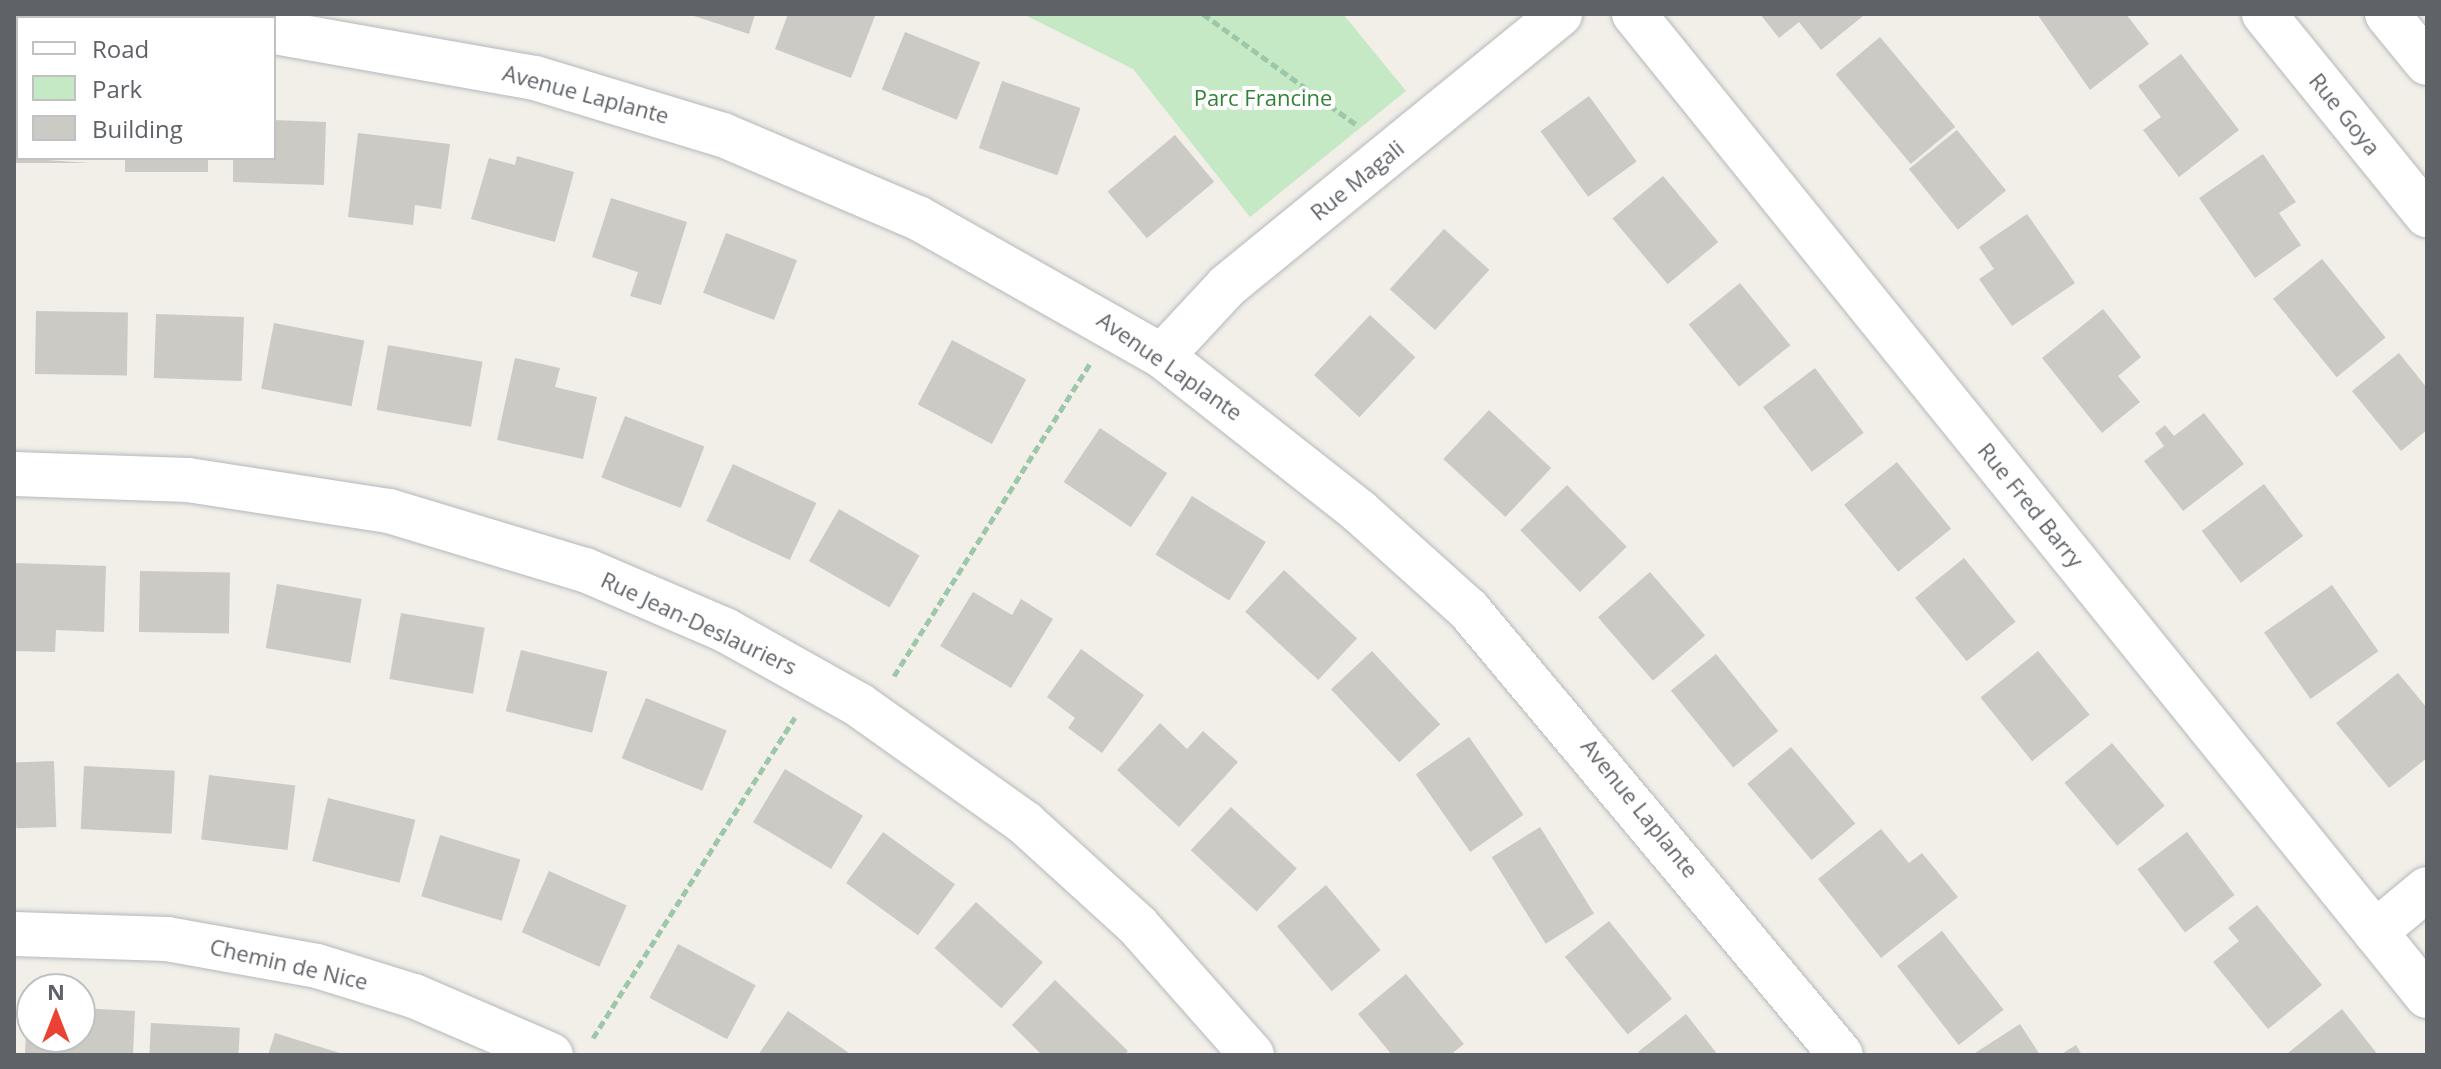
<!DOCTYPE html>
<html>
<head>
<meta charset="utf-8">
<style>
  body { margin:0 }
  #map { position:relative; width:2441px; height:1069px; overflow:hidden; background:#f1efe8; font-family:"Open Sans",sans-serif }
  div>[style] { position:absolute }
  [style*='--x'] { left:calc(var(--x)*1px); top:calc(var(--y)*1px); width:calc(var(--w)*1px); rotate:calc(var(--a)*1deg) }
  .green>* { inset:0; background:#c5e8c5 }
  .building>* { inset:0; background:#cccac5; transform-origin:0 0 }
  .path>* { height:5px; margin-top:-2.5px; transform-origin:0; background:repeating-linear-gradient(90deg,#9cc7a9 0 8px,transparent 0 12px) }
  .roads { filter:drop-shadow(0 0 2px #b5b8bc) drop-shadow(0 0 2px #b5b8bc) }
  .minor>* { height:44px; margin:-22px; padding:0 22px; transform-origin:22px; border-radius:22px; background:#fff }
  span { translate:-50% -50%; white-space:nowrap; text-align:center; line-height:1.15; -webkit-text-stroke:8px #fff; paint-order:stroke }
  .street-label { font-size:22px; color:#5f6368 }
  .park-label { font-size:22px; color:#348238 }
  .frame { position:absolute; inset:0; border:16px solid #5f6368; pointer-events:none }
  .legend { position:absolute; left:16px; top:16px; width:260px; height:144px; box-sizing:border-box; background:#fff; border:2px solid #bfc1c3; margin:0; padding:10px 14px; list-style:none; font-size:24px; color:#5f6368 }
  .legend li { display:flex; align-items:center; gap:16px; height:40px }
  .legend b { width:40px; border:2px solid #bfc1c3 }
  .north { position:absolute; left:16px; top:973px; width:80px; height:80px; box-sizing:border-box; background:#fff; border:2px solid #bfc1c3; border-radius:50%; rotate:0deg; font-size:22px; font-weight:700; line-height:32px; text-align:center; color:#5f6368 }
  .north::after { content:''; display:block; margin:auto; width:28px; height:36px; background:#ea4335; clip-path:polygon(50% 0,100% 100%,50% 72%,0 100%) }
</style>
</head>
<body>
<div id="map">
  <div class="green">
    <div style="clip-path:polygon(1023px 14px,1343px 14px,1406px 91px,1250px 217px,1133px 69px)"></div>
  </div>
  <div class="building">
    <div style="clip-path:polygon(688px 14px,755px 14px,749px 34px)"></div>
    <div style="clip-path:polygon(788px 14px,875px 16px,851px 78px,775px 49px)"></div>
    <div style="clip-path:polygon(1760px 14px,1861px 14px,1863px 16px,1821px 50px,1799px 22px,1779px 38px)"></div>
    <div style="clip-path:polygon(2037px 14px,2126px 14px,2149px 44px,2090px 90px)"></div>
    <div style="left:905px;top:32px;width:81px;height:62px;rotate:22deg"></div>
    <div style="left:1880px;top:37px;width:117px;height:58px;rotate:50deg"></div>
    <div style="clip-path:polygon(2181px 54px,2239px 130px,2179px 177px,2143px 130px,2161px 117px,2138px 86px)"></div>
    <div style="left:1002px;top:81px;width:83px;height:71px;rotate:19deg"></div>
    <div style="left:1589px;top:96px;width:81px;height:60px;rotate:54deg"></div>
    <div style="clip-path:polygon(14px 99px,18px 158px,90px 163px,14px 163px)"></div>
    <div style="clip-path:polygon(274px 120px,326px 122px,324px 185px,233px 182px,233px 158px,274px 158px)"></div>
    <div style="left:1957px;top:130px;width:78px;height:62px;rotate:51deg"></div>
    <div style="clip-path:polygon(358px 133px,450px 144px,441px 209px,415px 205px,413px 225px,348px 217px)"></div>
    <div style="left:1175px;top:135px;width:61px;height:88px;rotate:50deg"></div>
    <div style="clip-path:polygon(2263px 154px,2296px 202px,2279px 213px,2301px 245px,2255px 278px,2199px 198px)"></div>
    <div style="clip-path:polygon(517px 156px,574px 172px,555px 242px,471px 219px,489px 158px,515px 165px)"></div>
    <div style="left:125px;top:158px;width:83px;height:14px"></div>
    <div style="left:1663px;top:176px;width:86px;height:66px;rotate:50deg"></div>
    <div style="clip-path:polygon(611px 198px,687px 222px,661px 305px,630px 296px,638px 272px,592px 257px)"></div>
    <div style="clip-path:polygon(2027px 214px,2075px 283px,2012px 326px,1979px 279px,1994px 269px,1979px 247px)"></div>
    <div style="left:1444px;top:229px;width:61px;height:81px;rotate:42deg"></div>
    <div style="left:726px;top:233px;width:76px;height:64px;rotate:21deg"></div>
    <div style="left:2322px;top:259px;width:101px;height:63px;rotate:51deg"></div>
    <div style="left:1740px;top:283px;width:80px;height:66px;rotate:51deg"></div>
    <div style="clip-path:polygon(2103px 309px,2141px 357px,2118px 376px,2140px 402px,2102px 433px,2042px 358px)"></div>
    <div style="left:36px;top:311px;width:92px;height:63px;rotate:1deg"></div>
    <div style="left:156px;top:314px;width:88px;height:64px;rotate:2deg"></div>
    <div style="left:1370px;top:315px;width:62px;height:82px;rotate:43deg"></div>
    <div style="left:274px;top:323px;width:92px;height:67px;rotate:11deg"></div>
    <div style="left:952px;top:340px;width:84px;height:73px;rotate:28deg"></div>
    <div style="left:388px;top:345px;width:96px;height:66px;rotate:10deg"></div>
    <div style="clip-path:polygon(2399px 353px,2427px 388px,2427px 430px,2401px 451px,2352px 391px)"></div>
    <div style="clip-path:polygon(515px 358px,560px 368px,555px 387px,597px 397px,583px 459px,497px 440px)"></div>
    <div style="left:1815px;top:368px;width:81px;height:65px;rotate:53deg"></div>
    <div style="left:1489px;top:410px;width:85px;height:67px;rotate:43deg"></div>
    <div style="clip-path:polygon(2204px 413px,2244px 464px,2183px 511px,2144px 461px,2164px 446px,2155px 433px,2165px 425px,2174px 436px)"></div>
    <div style="left:625px;top:416px;width:85px;height:66px;rotate:21deg"></div>
    <div style="left:1100px;top:428px;width:81px;height:65px;rotate:34deg"></div>
    <div style="left:1897px;top:462px;width:86px;height:68px;rotate:51deg"></div>
    <div style="left:733px;top:464px;width:92px;height:63px;rotate:25deg"></div>
    <div style="left:2264px;top:484px;width:65px;height:78px;rotate:53deg"></div>
    <div style="left:1567px;top:485px;width:86px;height:65px;rotate:46deg"></div>
    <div style="left:1192px;top:496px;width:87px;height:69px;rotate:32deg"></div>
    <div style="left:839px;top:509px;width:93px;height:60px;rotate:30deg"></div>
    <div style="left:1964px;top:558px;width:82px;height:63px;rotate:51deg"></div>
    <div style="clip-path:polygon(15px 563px,106px 566px,104px 632px,56px 630px,55px 652px,14px 651px)"></div>
    <div style="left:1284px;top:570px;width:100px;height:57px;rotate:43deg"></div>
    <div style="left:140px;top:571px;width:90px;height:61px;rotate:1deg"></div>
    <div style="left:1650px;top:572px;width:84px;height:69px;rotate:49deg"></div>
    <div style="left:277px;top:584px;width:86px;height:65px;rotate:10deg"></div>
    <div style="left:2332px;top:585px;width:81px;height:83px;rotate:55deg"></div>
    <div style="clip-path:polygon(973px 592px,1012px 615px,1021px 599px,1053px 619px,1011px 688px,940px 646px)"></div>
    <div style="left:401px;top:613px;width:85px;height:67px;rotate:10deg"></div>
    <div style="clip-path:polygon(1081px 649px,1144px 695px,1102px 753px,1068px 728px,1075px 718px,1047px 697px)"></div>
    <div style="left:521px;top:650px;width:89px;height:63px;rotate:14deg"></div>
    <div style="left:1372px;top:651px;width:100px;height:56px;rotate:47deg"></div>
    <div style="left:2038px;top:651px;width:82px;height:74px;rotate:51deg"></div>
    <div style="left:1716px;top:654px;width:99px;height:58px;rotate:51deg"></div>
    <div style="clip-path:polygon(2398px 673px,2427px 708px,2427px 758px,2389px 788px,2336px 723px)"></div>
    <div style="left:646px;top:698px;width:87px;height:65px;rotate:22deg"></div>
    <div style="clip-path:polygon(1160px 723px,1187px 749px,1203px 731px,1238px 762px,1179px 827px,1117px 770px)"></div>
    <div style="left:1469px;top:737px;width:95px;height:65px;rotate:55deg"></div>
    <div style="left:2112px;top:743px;width:82px;height:62px;rotate:50deg"></div>
    <div style="left:1791px;top:747px;width:100px;height:57px;rotate:50deg"></div>
    <div style="left:54px;top:761px;width:66px;height:40px;rotate:88deg"></div>
    <div style="left:84px;top:766px;width:91px;height:63px;rotate:3deg"></div>
    <div style="left:785px;top:769px;width:91px;height:62px;rotate:31deg"></div>
    <div style="left:209px;top:775px;width:87px;height:65px;rotate:7deg"></div>
    <div style="left:328px;top:798px;width:90px;height:65px;rotate:14deg"></div>
    <div style="left:1231px;top:807px;width:90px;height:59px;rotate:43deg"></div>
    <div style="left:1540px;top:827px;width:102px;height:57px;rotate:58deg"></div>
    <div style="clip-path:polygon(1881px 829px,1909px 863px,1922px 853px,1958px 897px,1881px 958px,1818px 879px)"></div>
    <div style="left:883px;top:832px;width:89px;height:63px;rotate:36deg"></div>
    <div style="left:2187px;top:832px;width:79px;height:62px;rotate:53deg"></div>
    <div style="left:440px;top:835px;width:84px;height:64px;rotate:17deg"></div>
    <div style="left:549px;top:871px;width:85px;height:67px;rotate:24deg"></div>
    <div style="left:1326px;top:885px;width:85px;height:64px;rotate:50deg"></div>
    <div style="left:976px;top:902px;width:90px;height:62px;rotate:42deg"></div>
    <div style="clip-path:polygon(2257px 905px,2322px 985px,2268px 1029px,2213px 962px,2239px 941px,2228px 928px)"></div>
    <div style="left:1609px;top:921px;width:100px;height:57px;rotate:51deg"></div>
    <div style="left:1942px;top:931px;width:100px;height:57px;rotate:52deg"></div>
    <div style="left:678px;top:944px;width:88px;height:61px;rotate:28deg"></div>
    <div style="clip-path:polygon(1406px 974px,1464px 1044px,1450px 1055px,1392px 1055px,1358px 1014px)"></div>
    <div style="clip-path:polygon(1055px 980px,1128px 1051px,1124px 1055px,1042px 1055px,1012px 1025px)"></div>
    <div style="clip-path:polygon(27px 1006px,32px 1037px,80px 1037px,80px 1008px,135px 1011px,133px 1055px,25px 1055px)"></div>
    <div style="clip-path:polygon(2342px 1009px,2378px 1055px,2290px 1055px,2288px 1053px)"></div>
    <div style="clip-path:polygon(788px 1011px,852px 1055px,758px 1055px)"></div>
    <div style="clip-path:polygon(1686px 1014px,1718px 1055px,1641px 1055px,1638px 1052px)"></div>
    <div style="left:151px;top:1023px;width:89px;height:32px;rotate:3deg"></div>
    <div style="clip-path:polygon(2020px 1024px,2040px 1055px,1976px 1055px,1975px 1053px)"></div>
    <div style="clip-path:polygon(275px 1033px,343px 1054px,343px 1055px,268px 1055px)"></div>
    <div style="clip-path:polygon(2076px 1045px,2082px 1055px,2060px 1055px)"></div>
  </div>
  <div class="path">
    <div style="--x:1203;--y:14;--w:190;--a:35.8"></div>
    <div style="--x:894;--y:676;--w:369;--a:-57.9"></div>
    <div style="--x:593;--y:1038;--w:379;--a:-57.8"></div>
  </div>
  <div class="roads">
    <div class="minor">
      <div style="--x:14;--y:14;--w:8;--a:0"></div>
      <div style="--x:82;--y:14;--w:68;--a:3.4"></div>
      <div style="--x:1634;--y:14;--w:1262;--a:51.08"></div>
      <div style="--x:2264;--y:14;--w:259;--a:51"></div>
      <div style="--x:2387;--y:14;--w:63;--a:50.8"></div>
      <div style="--x:274;--y:32;--w:265;--a:10"></div>
      <div style="--x:535;--y:78;--w:196;--a:16.9"></div>
      <div style="--x:723;--y:135;--w:212;--a:23.1"></div>
      <div style="--x:918;--y:218;--w:280;--a:29.5"></div>
      <div style="--x:1162;--y:356;--w:251;--a:38.2"></div>
      <div style="--x:1359;--y:511;--w:147;--a:42"></div>
      <div style="--x:1468;--y:609;--w:581;--a:50.09"></div>
      <div style="--x:1162;--y:356;--w:96;--a:-47.1"></div>
      <div style="--x:1227;--y:286;--w:430;--a:-39.2"></div>
      <div style="--x:14;--y:474;--w:174;--a:2"></div>
      <div style="--x:188;--y:480;--w:203;--a:8.8"></div>
      <div style="--x:389;--y:511;--w:205;--a:16.8"></div>
      <div style="--x:585;--y:570;--w:152;--a:23.2"></div>
      <div style="--x:725;--y:630;--w:154;--a:29.2"></div>
      <div style="--x:859;--y:705;--w:204;--a:35.4"></div>
      <div style="--x:1025;--y:823;--w:153;--a:42.3"></div>
      <div style="--x:1138;--y:926;--w:172;--a:48.5"></div>
      <div style="--x:2375;--y:932;--w:67;--a:-39.6"></div>
      <div style="--x:14;--y:934;--w:153;--a:1.9"></div>
      <div style="--x:167;--y:939;--w:152;--a:10.2"></div>
      <div style="--x:317;--y:966;--w:102;--a:17.2"></div>
      <div style="--x:414;--y:996;--w:149;--a:23.3"></div>
    </div>
  </div>
  <div class="street-label">
    <span style="left:586px;top:94px;rotate:15deg">Avenue Laplante</span>
    <span style="left:2345px;top:114px;rotate:51deg">Rue Goya</span>
    <span style="left:1357px;top:180px;rotate:-39deg">Rue Magali</span>
    <span style="left:1170px;top:366px;rotate:35deg">Avenue Laplante</span>
    <span style="left:2031px;top:505px;rotate:51deg">Rue Fred Barry</span>
    <span style="left:699px;top:623px;rotate:25deg">Rue Jean-Deslauriers</span>
    <span style="left:1640px;top:808px;rotate:51deg">Avenue Laplante</span>
    <span style="left:289px;top:964px;rotate:13deg">Chemin de Nice</span>
  </div>
  <div class="park-label">
    <span style="left:1263px;top:98px">Parc Francine</span>
  </div>
  <div class="frame"></div>
  <ul class="legend">
  <li><b style="height:10px;background:#fff"></b>Road</li>
  <li><b style="height:22px;background:#c5e8c5"></b>Park</li>
  <li><b style="height:22px;background:#cccac5"></b>Building</li>
  </ul>
  <div class="north">N</div>
</div>
</body>
</html>
